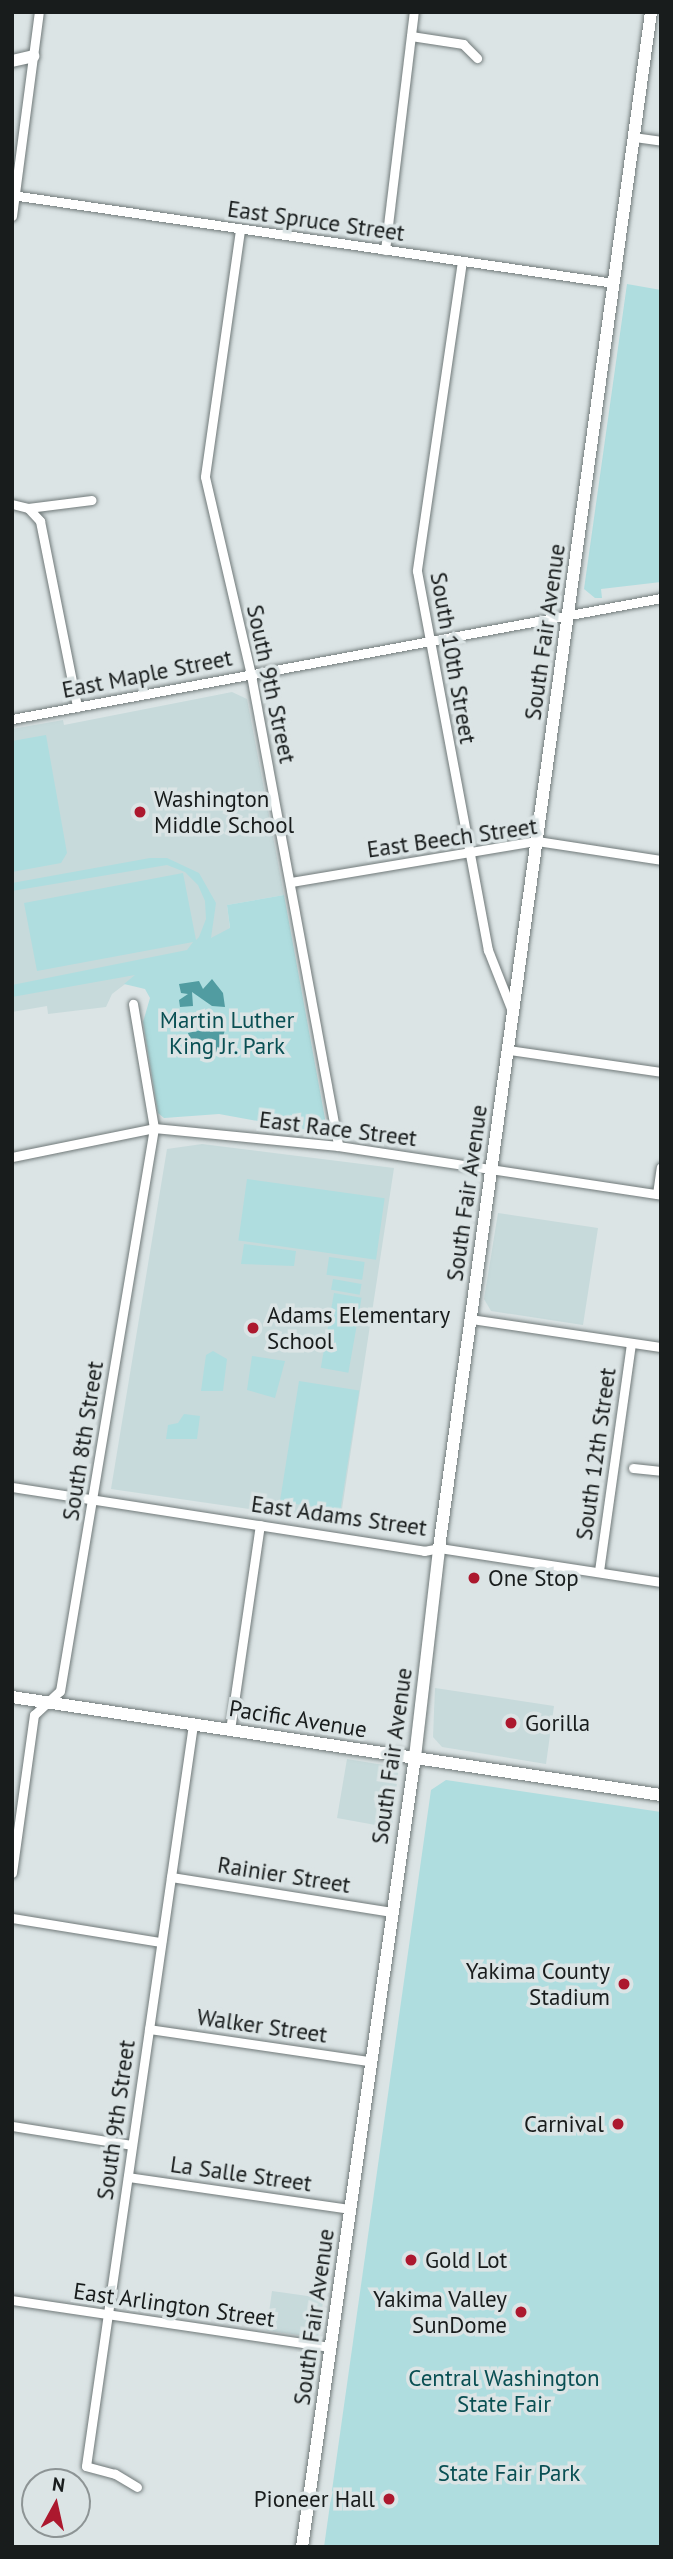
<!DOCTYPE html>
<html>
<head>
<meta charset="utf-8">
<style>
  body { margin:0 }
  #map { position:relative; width:673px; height:2559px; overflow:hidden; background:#dbe4e5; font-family:"PT Sans",sans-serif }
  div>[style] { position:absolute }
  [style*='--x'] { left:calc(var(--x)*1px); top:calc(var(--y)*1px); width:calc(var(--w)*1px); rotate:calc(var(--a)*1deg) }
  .built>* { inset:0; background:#c7dadb; transform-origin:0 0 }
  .green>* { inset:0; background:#afdddf; transform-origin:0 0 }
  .water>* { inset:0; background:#519ca1 }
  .roads { filter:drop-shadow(0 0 2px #707979) drop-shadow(0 0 2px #707979) }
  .minor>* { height:9px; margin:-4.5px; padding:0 4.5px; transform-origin:4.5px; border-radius:4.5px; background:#fff }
  .tertiary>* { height:12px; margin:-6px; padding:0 6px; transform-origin:6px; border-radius:6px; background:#fff }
  .dots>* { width:19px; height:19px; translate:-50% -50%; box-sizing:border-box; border:4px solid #dbe4e5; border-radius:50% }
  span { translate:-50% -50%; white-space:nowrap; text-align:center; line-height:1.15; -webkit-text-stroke:7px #dbe4e5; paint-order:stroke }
  .street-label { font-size:23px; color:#181c1c }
  .poi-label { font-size:23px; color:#181c1c }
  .left { translate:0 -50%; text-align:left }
  .right { translate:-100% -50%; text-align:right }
  .park-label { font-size:23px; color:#094f53 }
  .frame { position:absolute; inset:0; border:14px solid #181c1c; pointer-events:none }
  .north { position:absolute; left:21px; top:2468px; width:70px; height:70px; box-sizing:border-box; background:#dbe4e5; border:2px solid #8d9495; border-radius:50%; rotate:8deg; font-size:19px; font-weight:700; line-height:28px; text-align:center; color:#181c1c }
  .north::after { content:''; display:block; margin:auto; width:24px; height:32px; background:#ac182e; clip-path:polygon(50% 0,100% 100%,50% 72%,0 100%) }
</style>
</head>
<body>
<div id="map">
  <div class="built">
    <div style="clip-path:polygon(232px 692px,247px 699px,284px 895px,227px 905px,230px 929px,201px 952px,137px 975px,112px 994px,106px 1007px,48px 1014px,47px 1006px,12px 1012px,12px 729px,63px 720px,64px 725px)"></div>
    <div style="clip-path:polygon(202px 1144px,394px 1168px,340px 1522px,111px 1489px,167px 1149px)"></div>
    <div style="clip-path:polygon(498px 1213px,598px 1228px,583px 1325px,491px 1311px,484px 1299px)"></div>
    <div style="clip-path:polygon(435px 1688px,554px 1706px,546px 1764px,442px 1747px,433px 1737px)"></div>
    <div style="clip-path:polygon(347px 1759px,390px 1766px,398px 1773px,392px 1828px,337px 1818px)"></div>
    <div style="left:272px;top:2291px;width:52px;height:40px;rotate:8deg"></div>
  </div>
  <div class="green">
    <div style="clip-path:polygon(627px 284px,661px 290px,661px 582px,601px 589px,602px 598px,595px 598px,584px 589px)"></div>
    <div style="clip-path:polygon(46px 735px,67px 853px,61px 863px,12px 872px,12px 741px)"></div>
    <div style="clip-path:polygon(150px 858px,167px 858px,199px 873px,216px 903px,211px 938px,230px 928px,227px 905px,284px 895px,326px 1124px,322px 1129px,313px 1131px,219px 1114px,164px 1118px,158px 1113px,143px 1022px,150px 998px,145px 989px,124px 984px,135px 975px,12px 997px,12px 985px,187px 950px,193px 942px,37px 971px,24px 903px,183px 873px,196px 940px,199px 937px,206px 919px,205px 901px,198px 885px,185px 872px,167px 865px,12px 891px,12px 883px)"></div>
    <div style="left:247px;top:1179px;width:139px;height:62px;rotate:8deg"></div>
    <div style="clip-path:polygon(244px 1244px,296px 1251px,294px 1266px,241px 1264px)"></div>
    <div style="left:329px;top:1257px;width:36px;height:18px;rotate:8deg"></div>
    <div style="left:333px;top:1279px;width:29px;height:11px;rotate:10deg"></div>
    <div style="left:334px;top:1293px;width:28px;height:76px;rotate:10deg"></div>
    <div style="clip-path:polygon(213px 1351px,227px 1359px,223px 1391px,201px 1391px,206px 1355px)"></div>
    <div style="clip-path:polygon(252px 1356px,285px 1361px,275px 1398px,247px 1390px)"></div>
    <div style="left:299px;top:1381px;width:61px;height:122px;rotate:9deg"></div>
    <div style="clip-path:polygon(184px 1414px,200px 1416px,197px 1439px,166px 1439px,168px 1425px,178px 1423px)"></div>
    <div style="clip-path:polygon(446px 1780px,661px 1812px,661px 2547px,324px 2547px,431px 1790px)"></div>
  </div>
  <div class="water">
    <div style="clip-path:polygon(212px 979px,223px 993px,225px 1007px,212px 1006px,192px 992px,193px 1006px,180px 1007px,179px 1000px,188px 994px,181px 993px,179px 984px,199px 981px,203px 989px)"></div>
    <div style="clip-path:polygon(212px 1020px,225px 1030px,218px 1052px,207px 1054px,204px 1045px,192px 1053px,188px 1033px,206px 1029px)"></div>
  </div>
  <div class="roads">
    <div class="minor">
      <div style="--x:411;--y:36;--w:53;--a:8.7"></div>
      <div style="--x:463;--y:44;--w:20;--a:45"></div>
      <div style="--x:634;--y:137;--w:27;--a:8"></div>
      <div style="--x:12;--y:195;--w:608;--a:8.32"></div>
      <div style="--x:12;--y:216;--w:206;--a:-82.5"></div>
      <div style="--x:240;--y:230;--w:249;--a:98.1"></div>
      <div style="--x:205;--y:477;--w:203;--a:76.9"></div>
      <div style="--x:251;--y:675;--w:479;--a:79.5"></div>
      <div style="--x:385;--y:250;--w:240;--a:-83.1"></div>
      <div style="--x:462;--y:261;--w:313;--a:98.3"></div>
      <div style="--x:417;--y:571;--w:386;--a:79.4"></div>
      <div style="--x:488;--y:950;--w:66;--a:68.5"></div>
      <div style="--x:12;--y:504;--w:16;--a:14"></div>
      <div style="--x:28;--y:508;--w:64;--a:-7.1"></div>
      <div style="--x:28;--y:508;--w:18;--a:47"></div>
      <div style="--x:40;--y:521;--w:190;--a:78.7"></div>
      <div style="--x:12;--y:719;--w:660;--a:-10.56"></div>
      <div style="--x:291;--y:882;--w:249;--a:-9.5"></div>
      <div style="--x:537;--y:841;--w:125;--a:8.7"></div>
      <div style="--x:509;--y:1050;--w:154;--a:8.2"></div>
      <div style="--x:12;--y:1157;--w:145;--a:-11.5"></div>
      <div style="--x:154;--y:1128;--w:185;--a:5.6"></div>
      <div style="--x:338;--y:1146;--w:327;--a:8.6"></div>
      <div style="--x:657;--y:1194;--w:27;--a:-82"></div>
      <div style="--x:471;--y:1319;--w:192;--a:8.4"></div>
      <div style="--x:633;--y:1468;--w:28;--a:6"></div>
      <div style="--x:12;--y:1487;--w:417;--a:8.8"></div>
      <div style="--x:424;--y:1551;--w:15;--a:-11"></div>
      <div style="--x:439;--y:1548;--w:225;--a:8.7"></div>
      <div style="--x:599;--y:1571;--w:230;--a:-82"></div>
      <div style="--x:230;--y:1730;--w:207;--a:-81.7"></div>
      <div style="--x:12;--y:1873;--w:160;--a:-82.1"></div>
      <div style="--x:34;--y:1715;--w:35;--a:-43"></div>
      <div style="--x:60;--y:1691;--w:571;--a:-80.52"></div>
      <div style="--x:154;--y:1128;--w:126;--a:-99.6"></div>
      <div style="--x:171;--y:1877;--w:224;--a:9"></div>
      <div style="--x:12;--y:1918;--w:151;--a:9.2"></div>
      <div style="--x:149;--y:2029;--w:222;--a:8.3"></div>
      <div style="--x:12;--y:2126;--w:121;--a:9"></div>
      <div style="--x:128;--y:2177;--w:224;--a:8.2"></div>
      <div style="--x:12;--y:2300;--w:322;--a:8.4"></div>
      <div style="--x:137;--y:2487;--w:26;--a:-149"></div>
      <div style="--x:115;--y:2474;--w:30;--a:-165"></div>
      <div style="--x:86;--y:2466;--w:750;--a:-81.79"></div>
    </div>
    <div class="tertiary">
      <div style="--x:12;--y:61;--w:22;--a:-13"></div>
      <div style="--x:12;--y:1697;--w:656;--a:8.59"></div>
      <div style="--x:302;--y:2547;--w:798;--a:-81.86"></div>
      <div style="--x:415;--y:1757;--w:210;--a:-83.4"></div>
      <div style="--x:439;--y:1548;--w:1551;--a:-82.14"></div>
    </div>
  </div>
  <div class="dots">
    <div style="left:140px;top:812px;background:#ac182e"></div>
    <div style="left:253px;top:1328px;background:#ac182e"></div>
    <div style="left:474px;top:1578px;background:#ac182e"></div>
    <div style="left:511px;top:1723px;background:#ac182e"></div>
    <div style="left:624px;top:1984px;background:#ac182e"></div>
    <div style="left:618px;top:2124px;background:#ac182e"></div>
    <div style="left:411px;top:2260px;background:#ac182e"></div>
    <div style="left:521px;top:2312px;background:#ac182e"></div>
    <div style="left:389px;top:2499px;background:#ac182e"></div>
  </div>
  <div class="street-label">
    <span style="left:316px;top:221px;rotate:8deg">East Spruce Street</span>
    <span style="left:545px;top:632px;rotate:-82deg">South Fair Avenue</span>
    <span style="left:453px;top:658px;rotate:80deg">South 10th Street</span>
    <span style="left:147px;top:674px;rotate:-11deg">East Maple Street</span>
    <span style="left:271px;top:684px;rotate:78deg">South 9th Street</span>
    <span style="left:452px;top:838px;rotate:-8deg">East Beech Street</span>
    <span style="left:338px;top:1129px;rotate:7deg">East Race Street</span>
    <span style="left:467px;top:1193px;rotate:-82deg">South Fair Avenue</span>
    <span style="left:83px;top:1441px;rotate:-81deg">South 8th Street</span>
    <span style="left:596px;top:1454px;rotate:-82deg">South 12th Street</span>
    <span style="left:339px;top:1516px;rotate:8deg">East Adams Street</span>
    <span style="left:298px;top:1719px;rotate:9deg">Pacific Avenue</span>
    <span style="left:392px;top:1756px;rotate:-82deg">South Fair Avenue</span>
    <span style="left:284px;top:1875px;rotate:9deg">Rainier Street</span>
    <span style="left:262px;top:2026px;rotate:8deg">Walker Street</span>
    <span style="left:116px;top:2120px;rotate:-82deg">South 9th Street</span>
    <span style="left:241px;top:2174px;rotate:8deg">La Salle Street</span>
    <span style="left:174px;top:2305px;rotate:8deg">East Arlington Street</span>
    <span style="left:314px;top:2317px;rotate:-82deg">South Fair Avenue</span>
  </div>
  <div class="poi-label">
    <span class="left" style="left:154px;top:812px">Washington<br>Middle School</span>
    <span class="left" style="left:267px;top:1328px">Adams Elementary<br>School</span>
    <span class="left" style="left:488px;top:1578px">One Stop</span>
    <span class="left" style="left:525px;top:1723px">Gorilla</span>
    <span class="right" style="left:610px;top:1984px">Yakima County<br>Stadium</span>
    <span class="right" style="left:604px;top:2124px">Carnival</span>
    <span class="left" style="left:425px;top:2260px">Gold Lot</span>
    <span class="right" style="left:507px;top:2312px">Yakima Valley<br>SunDome</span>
    <span class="right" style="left:375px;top:2499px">Pioneer Hall</span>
  </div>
  <div class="park-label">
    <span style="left:227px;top:1033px">Martin Luther<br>King Jr. Park</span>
    <span style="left:504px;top:2391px">Central Washington<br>State Fair</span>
    <span style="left:509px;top:2473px">State Fair Park</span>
  </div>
  <div class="frame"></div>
  <div class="north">N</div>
</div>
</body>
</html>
